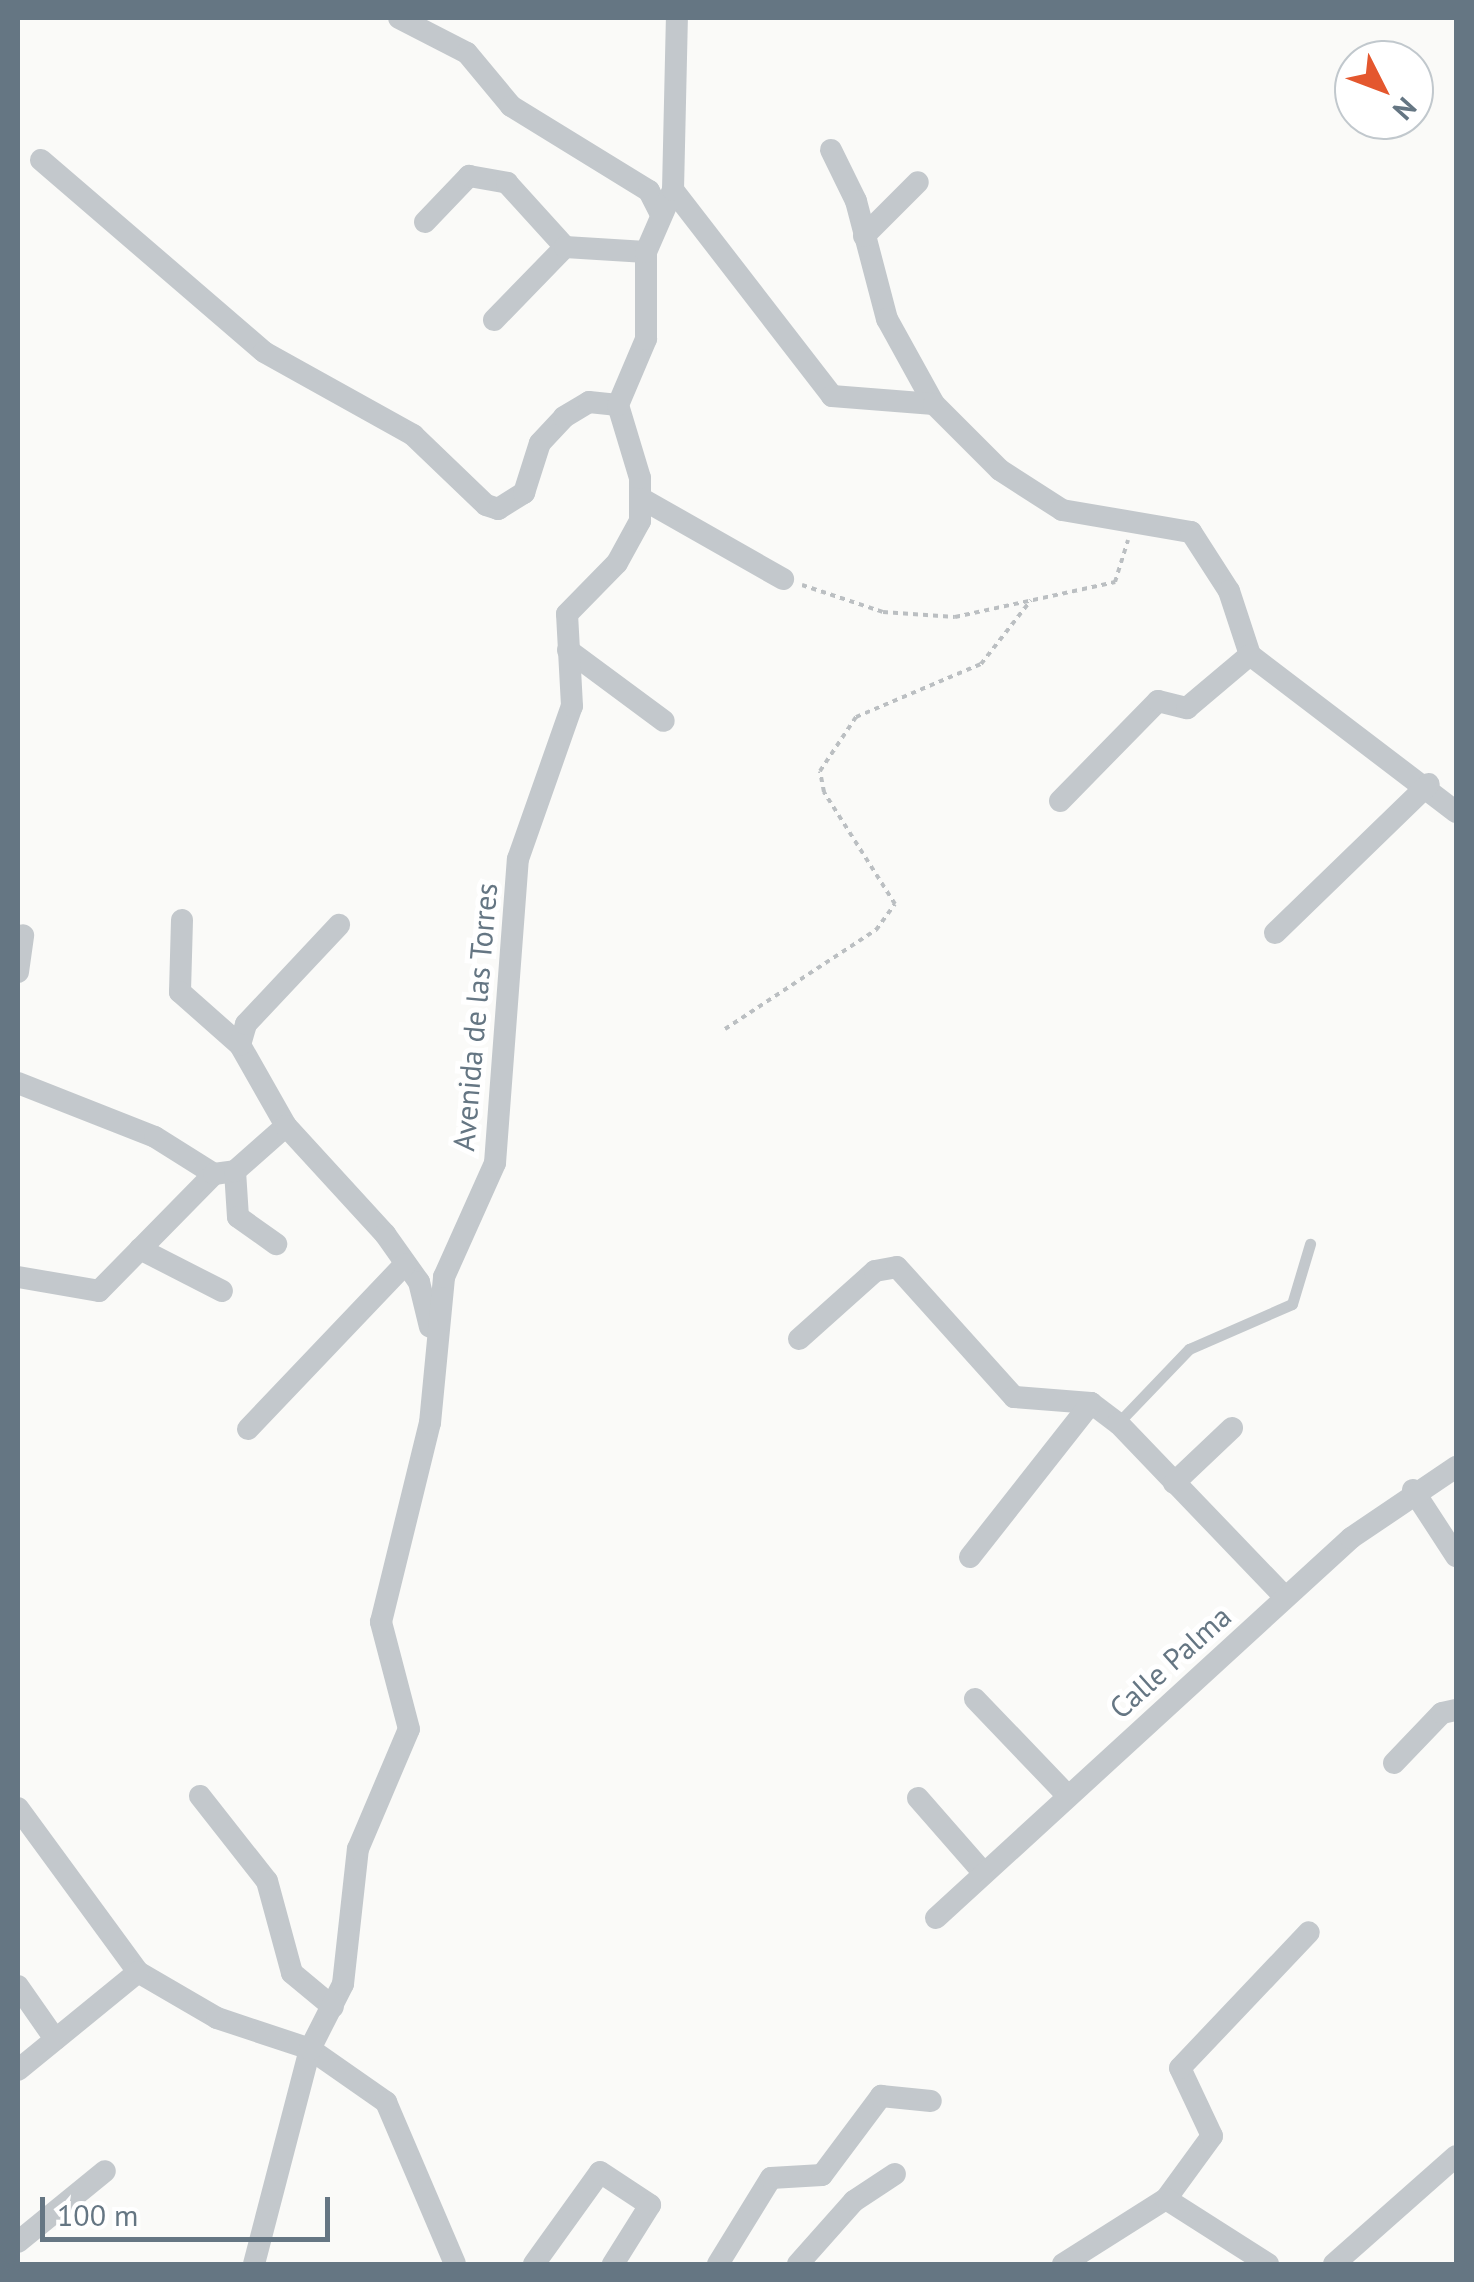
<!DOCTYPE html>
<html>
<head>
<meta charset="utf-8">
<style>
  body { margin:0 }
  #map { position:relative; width:1474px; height:2282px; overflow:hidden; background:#fafaf8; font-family:"PT Sans",sans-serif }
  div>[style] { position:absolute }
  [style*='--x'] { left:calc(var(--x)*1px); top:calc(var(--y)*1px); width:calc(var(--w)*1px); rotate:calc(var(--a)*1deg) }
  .path>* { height:4px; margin-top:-2px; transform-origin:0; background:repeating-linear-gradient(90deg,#bbbfc2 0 5px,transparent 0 10px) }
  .lane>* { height:11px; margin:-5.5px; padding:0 5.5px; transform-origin:5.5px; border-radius:5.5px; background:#c3c8cc }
  .street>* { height:22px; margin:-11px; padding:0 11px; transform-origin:11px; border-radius:11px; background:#c3c8cc }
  span { translate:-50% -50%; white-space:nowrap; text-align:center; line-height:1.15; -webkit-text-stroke:10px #fff; paint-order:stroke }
  .street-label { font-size:30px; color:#657683 }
  .frame { position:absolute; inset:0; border:20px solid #657683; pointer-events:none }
  .north { position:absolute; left:1334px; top:40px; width:100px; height:100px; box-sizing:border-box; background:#fff; border:2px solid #c1c8cd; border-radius:50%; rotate:132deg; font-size:28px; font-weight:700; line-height:40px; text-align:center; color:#657683 }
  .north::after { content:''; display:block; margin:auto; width:35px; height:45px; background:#e4572e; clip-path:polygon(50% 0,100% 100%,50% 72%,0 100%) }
  .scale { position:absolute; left:40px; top:2197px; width:290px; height:45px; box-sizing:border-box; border:5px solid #657683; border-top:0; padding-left:12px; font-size:30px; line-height:35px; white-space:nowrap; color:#657683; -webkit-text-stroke:8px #fff; paint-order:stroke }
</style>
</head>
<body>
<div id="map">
  <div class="path">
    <div style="--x:802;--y:585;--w:85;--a:18.4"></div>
    <div style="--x:883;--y:612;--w:72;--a:4"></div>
    <div style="--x:955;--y:617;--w:164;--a:-12.3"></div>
    <div style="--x:1115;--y:582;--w:44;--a:-72.8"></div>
    <div style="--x:725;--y:1029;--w:181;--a:-33.3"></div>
    <div style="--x:876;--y:930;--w:32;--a:-54"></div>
    <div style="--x:895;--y:904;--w:133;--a:-122.4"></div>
    <div style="--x:824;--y:792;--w:21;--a:-101"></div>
    <div style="--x:820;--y:771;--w:65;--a:-56.3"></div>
    <div style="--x:856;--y:717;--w:136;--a:-23"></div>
    <div style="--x:981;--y:664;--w:81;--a:-52"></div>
  </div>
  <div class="lane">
    <div style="--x:1118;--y:1423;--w:103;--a:-46.2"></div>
    <div style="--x:1189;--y:1349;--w:112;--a:-23.6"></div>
    <div style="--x:1292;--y:1304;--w:63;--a:-73.3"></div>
  </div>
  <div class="street">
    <div style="--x:399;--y:18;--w:76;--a:27.2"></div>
    <div style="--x:467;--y:53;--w:69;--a:50.3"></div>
    <div style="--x:511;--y:106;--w:162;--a:31.6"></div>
    <div style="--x:649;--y:191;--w:27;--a:63"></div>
    <div style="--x:831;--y:150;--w:57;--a:63.9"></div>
    <div style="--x:856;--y:201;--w:122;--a:75.3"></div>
    <div style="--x:887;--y:319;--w:97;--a:61.1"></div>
    <div style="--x:41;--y:160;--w:294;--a:40.7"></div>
    <div style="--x:264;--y:352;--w:171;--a:29.1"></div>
    <div style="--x:413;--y:435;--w:101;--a:43.8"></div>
    <div style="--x:486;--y:505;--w:13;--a:18"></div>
    <div style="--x:498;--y:509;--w:31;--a:-32"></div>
    <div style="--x:524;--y:493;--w:52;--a:-72.3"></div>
    <div style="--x:540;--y:443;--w:35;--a:-47"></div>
    <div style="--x:564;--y:417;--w:29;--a:-31"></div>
    <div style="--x:589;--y:402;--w:29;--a:6"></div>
    <div style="--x:673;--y:190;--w:260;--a:52.3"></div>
    <div style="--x:832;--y:396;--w:102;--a:4.5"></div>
    <div style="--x:934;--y:404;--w:93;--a:45"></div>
    <div style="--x:1000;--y:470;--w:74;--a:32.8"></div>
    <div style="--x:1062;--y:510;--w:131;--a:9.7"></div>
    <div style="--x:1191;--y:532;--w:70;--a:57.2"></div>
    <div style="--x:1229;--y:591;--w:67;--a:71.8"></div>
    <div style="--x:1250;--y:655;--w:259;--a:37.3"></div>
    <div style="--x:425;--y:222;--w:64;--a:-46.3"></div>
    <div style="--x:469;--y:176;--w:39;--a:10"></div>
    <div style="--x:507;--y:183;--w:86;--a:47.8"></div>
    <div style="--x:864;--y:236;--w:76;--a:-45"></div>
    <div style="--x:494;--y:320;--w:102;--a:-45.8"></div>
    <div style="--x:565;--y:247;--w:81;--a:3.5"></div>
    <div style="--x:644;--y:500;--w:160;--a:29.6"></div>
    <div style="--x:568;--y:650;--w:119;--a:36.5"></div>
    <div style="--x:1060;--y:801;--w:140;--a:-45.6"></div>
    <div style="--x:1158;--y:701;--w:30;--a:14"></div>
    <div style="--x:1187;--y:708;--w:82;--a:-40.1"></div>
    <div style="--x:182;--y:920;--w:72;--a:91.6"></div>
    <div style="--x:180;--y:992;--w:80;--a:41.5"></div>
    <div style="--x:240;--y:1045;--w:93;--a:60.4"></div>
    <div style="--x:1275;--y:933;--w:214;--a:-44.1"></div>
    <div style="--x:18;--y:972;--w:37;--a:-82"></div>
    <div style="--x:240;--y:1045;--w:22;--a:-74"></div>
    <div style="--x:246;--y:1024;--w:136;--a:-46.8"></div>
    <div style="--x:18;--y:1083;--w:147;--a:21.5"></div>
    <div style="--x:155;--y:1137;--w:70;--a:32.1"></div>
    <div style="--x:235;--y:1171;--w:46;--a:86.3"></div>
    <div style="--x:238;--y:1217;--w:47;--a:35.4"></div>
    <div style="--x:140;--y:1249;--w:92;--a:27.1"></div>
    <div style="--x:18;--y:1277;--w:82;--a:9.8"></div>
    <div style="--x:99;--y:1291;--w:164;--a:-45.5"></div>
    <div style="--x:214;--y:1174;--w:21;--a:-8"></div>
    <div style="--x:235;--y:1171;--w:68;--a:-41.4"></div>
    <div style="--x:286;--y:1126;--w:147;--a:47.5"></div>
    <div style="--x:385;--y:1234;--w:59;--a:54.7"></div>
    <div style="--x:419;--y:1282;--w:46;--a:76.3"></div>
    <div style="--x:799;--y:1339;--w:102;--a:-41.8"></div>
    <div style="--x:875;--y:1271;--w:22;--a:-10"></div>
    <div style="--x:897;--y:1267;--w:175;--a:48"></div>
    <div style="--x:1014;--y:1397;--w:77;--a:4.5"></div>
    <div style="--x:1091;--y:1403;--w:34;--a:37"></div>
    <div style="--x:1118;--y:1423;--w:241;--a:46.2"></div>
    <div style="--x:248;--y:1429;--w:228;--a:-46.4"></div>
    <div style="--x:1174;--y:1483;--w:80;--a:-43.5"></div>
    <div style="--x:1413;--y:1490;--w:79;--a:56.9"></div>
    <div style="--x:970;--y:1557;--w:196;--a:-51.8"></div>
    <div style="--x:975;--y:1699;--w:132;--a:46.2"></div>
    <div style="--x:1394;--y:1763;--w:69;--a:-46.2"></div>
    <div style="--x:1442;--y:1713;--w:14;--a:-12"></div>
    <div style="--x:200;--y:1796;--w:108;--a:51.8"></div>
    <div style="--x:267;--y:1881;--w:95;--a:74.8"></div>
    <div style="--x:292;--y:1973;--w:53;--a:39.7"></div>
    <div style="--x:918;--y:1798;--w:97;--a:48.8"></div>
    <div style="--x:18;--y:1808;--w:203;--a:53.8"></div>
    <div style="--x:138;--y:1972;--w:91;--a:30.2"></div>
    <div style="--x:217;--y:2018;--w:98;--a:18.4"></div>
    <div style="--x:310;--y:2049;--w:93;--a:34.9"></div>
    <div style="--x:386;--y:2102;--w:176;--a:66.9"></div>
    <div style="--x:936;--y:1918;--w:563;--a:-42.48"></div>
    <div style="--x:1351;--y:1538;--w:127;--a:-34.1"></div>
    <div style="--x:18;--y:1986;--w:65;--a:55.1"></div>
    <div style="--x:18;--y:2070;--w:155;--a:-39.2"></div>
    <div style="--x:1166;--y:2199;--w:78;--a:-53.9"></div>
    <div style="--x:1212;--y:2136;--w:75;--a:-115.2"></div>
    <div style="--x:1180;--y:2068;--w:187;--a:-46.5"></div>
    <div style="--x:18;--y:2242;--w:112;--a:-39.2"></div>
    <div style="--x:254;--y:2264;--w:222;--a:-75.4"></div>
    <div style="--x:310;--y:2049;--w:73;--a:-63.1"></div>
    <div style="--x:343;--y:1984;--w:136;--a:-83.7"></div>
    <div style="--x:358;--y:1849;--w:130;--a:-67"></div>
    <div style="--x:409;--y:1729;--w:111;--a:-104.7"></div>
    <div style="--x:381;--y:1622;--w:205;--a:-76.2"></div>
    <div style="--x:430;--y:1423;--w:147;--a:-84.5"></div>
    <div style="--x:444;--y:1277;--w:125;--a:-65.9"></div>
    <div style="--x:495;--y:1163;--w:305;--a:-85.7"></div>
    <div style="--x:518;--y:859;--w:162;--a:-70.6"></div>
    <div style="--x:572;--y:706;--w:92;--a:-93.1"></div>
    <div style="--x:567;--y:614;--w:71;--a:-45.6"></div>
    <div style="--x:617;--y:563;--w:48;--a:-61.3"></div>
    <div style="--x:640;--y:521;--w:43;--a:-90"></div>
    <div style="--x:640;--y:478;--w:76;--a:-106.8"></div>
    <div style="--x:618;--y:405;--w:72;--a:-67"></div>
    <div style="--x:646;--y:339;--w:87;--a:-90"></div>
    <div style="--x:646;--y:252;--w:68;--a:-66.5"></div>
    <div style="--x:673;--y:190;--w:172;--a:-88.7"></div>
    <div style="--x:534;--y:2264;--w:113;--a:-54.3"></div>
    <div style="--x:600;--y:2172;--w:60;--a:33.4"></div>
    <div style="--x:650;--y:2205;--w:70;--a:122.1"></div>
    <div style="--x:718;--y:2264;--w:101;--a:-58.4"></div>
    <div style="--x:771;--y:2178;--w:51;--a:-3.4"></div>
    <div style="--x:822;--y:2175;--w:99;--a:-53.2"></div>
    <div style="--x:881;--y:2096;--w:50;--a:5.7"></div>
    <div style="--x:798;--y:2264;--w:84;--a:-48.4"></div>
    <div style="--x:854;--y:2201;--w:49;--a:-33.4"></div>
    <div style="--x:1063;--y:2264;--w:122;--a:-32.3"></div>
    <div style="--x:1166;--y:2199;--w:121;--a:32.5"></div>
    <div style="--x:1334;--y:2264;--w:163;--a:-41.5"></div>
  </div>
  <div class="street-label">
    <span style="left:475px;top:1017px;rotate:-85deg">Avenida de las Torres</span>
    <span style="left:1170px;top:1662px;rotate:-42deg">Calle Palma</span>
  </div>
  <div class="frame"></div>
  <div class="north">N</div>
  <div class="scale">100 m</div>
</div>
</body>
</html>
